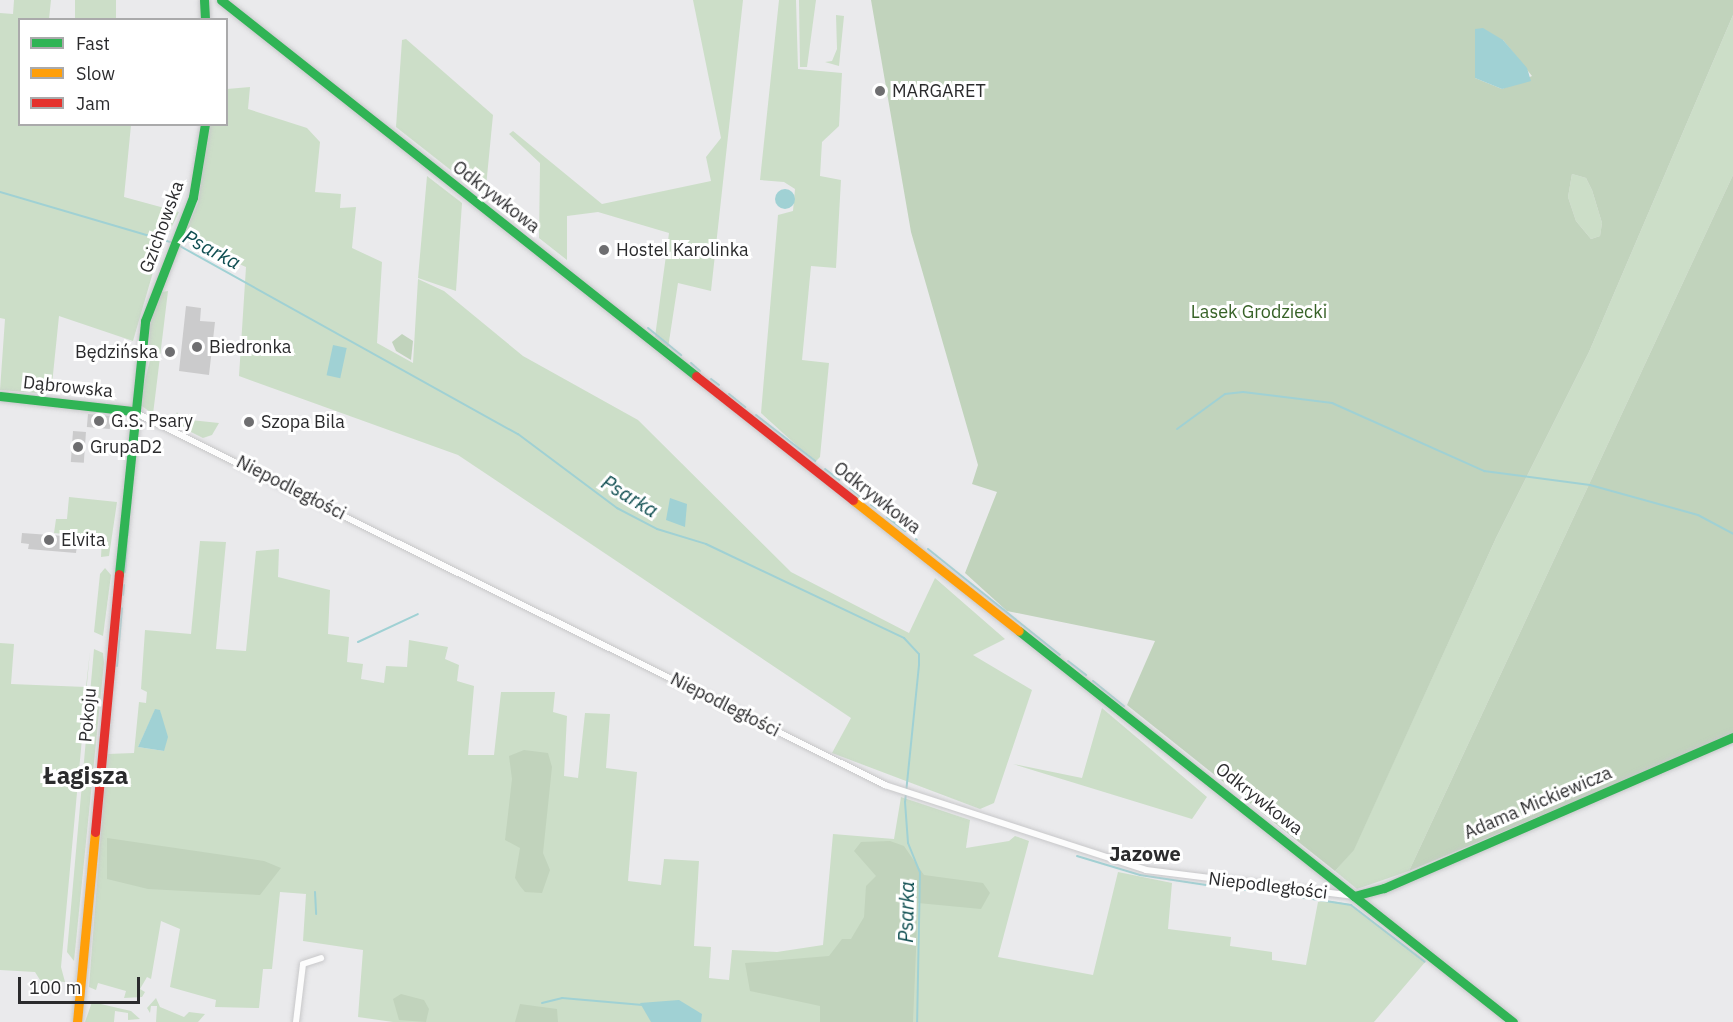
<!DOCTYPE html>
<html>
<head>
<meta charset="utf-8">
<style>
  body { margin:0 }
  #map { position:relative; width:1733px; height:1022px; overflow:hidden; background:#eaeaec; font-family:"IBM Plex Sans",sans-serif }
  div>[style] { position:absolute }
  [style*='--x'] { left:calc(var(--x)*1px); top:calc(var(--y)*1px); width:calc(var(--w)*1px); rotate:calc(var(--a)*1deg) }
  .green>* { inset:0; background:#ccdec8; transform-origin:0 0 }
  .forest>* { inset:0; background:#c1d3bc }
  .water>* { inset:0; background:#a0d1d4; transform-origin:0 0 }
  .round { border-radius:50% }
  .stream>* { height:2px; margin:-1px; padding:0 1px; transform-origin:1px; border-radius:1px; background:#a0d1d4 }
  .building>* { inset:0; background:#cbcbcc; transform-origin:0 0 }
  .roads { filter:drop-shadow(0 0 2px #c7c7c9) drop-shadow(0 0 2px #c7c7c9) }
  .street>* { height:6px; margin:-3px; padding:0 3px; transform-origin:3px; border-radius:3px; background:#fcfcfc }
  .fast>* { height:9px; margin:-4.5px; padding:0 4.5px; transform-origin:4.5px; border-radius:4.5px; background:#30b455 }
  .slow>* { height:9px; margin:-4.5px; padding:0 4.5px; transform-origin:4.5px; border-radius:4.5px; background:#ff9f0a }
  .jam>* { height:9px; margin:-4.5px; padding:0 4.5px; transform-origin:4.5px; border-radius:4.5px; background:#e5322d }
  .dots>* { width:16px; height:16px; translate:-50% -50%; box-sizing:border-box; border:3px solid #fff; border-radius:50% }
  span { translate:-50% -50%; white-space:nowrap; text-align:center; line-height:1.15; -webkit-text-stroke:6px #fff; paint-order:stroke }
  .poi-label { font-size:18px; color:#2b2b2d }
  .left { translate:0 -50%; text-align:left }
  .right { translate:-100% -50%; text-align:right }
  .street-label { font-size:18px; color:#2b2b2d }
  .park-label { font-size:18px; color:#376227 }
  .water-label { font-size:20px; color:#0f4e51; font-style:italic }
  .neighbourhood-label { font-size:20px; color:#2b2b2d; font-weight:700 }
  .district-label { font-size:24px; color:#2b2b2d; font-weight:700 }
  .legend { position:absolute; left:18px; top:18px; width:210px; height:108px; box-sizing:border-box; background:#fff; border:2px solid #aaaaab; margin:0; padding:8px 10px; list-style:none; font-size:18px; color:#2b2b2d }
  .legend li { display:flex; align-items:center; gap:12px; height:30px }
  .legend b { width:30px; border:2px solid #aaaaab }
  .scale { position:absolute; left:18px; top:977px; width:122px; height:27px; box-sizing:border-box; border:3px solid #2b2b2d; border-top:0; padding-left:8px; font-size:18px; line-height:21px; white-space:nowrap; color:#2b2b2d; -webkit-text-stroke:4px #fff; paint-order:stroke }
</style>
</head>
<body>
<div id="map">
  <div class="green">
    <div style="clip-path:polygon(14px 0,51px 0,49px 19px,20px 20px,20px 124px,131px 125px,124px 197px,179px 212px,158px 255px,133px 341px,59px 316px,51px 394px,0 390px,5px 319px,0 318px,0 13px,13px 14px)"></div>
    <div style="left:75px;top:0;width:41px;height:19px"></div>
    <div style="clip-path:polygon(693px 0,743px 0,711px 291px,678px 283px,668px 348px,655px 337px,669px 233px,598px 212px,567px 216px,567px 260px,539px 238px,540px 163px,509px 134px,513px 131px,602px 204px,711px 181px,706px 157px,721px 138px)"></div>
    <div style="clip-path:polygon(779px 0,796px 0,798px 69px,842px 73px,839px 126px,822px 142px,820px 176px,841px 180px,836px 268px,811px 266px,802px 360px,829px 363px,820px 457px,815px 462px,761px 413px,778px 215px,793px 211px,795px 189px,784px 182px,760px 180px)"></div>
    <div style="clip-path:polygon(799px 0,816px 0,807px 67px,800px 67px)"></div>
    <div style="clip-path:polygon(836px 15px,844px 16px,839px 66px,825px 62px,832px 61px,837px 49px)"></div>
    <div style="clip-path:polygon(1733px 15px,1733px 175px,1409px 871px,1357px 889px,1335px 871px,1354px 849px,1496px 538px,1589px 352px)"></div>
    <div style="clip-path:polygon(406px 39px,493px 115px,485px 197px,396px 127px,402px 40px)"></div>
    <div style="clip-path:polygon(250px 87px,248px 109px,307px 128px,320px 142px,315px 192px,341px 194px,340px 208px,356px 207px,352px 248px,382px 262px,377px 343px,413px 363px,418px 279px,444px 291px,523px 356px,638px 420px,791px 572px,909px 633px,935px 578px,1005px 639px,973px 655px,1032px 690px,994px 803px,980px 809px,832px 753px,851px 718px,458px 455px,239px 376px,246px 267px,182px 239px,198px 203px,209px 125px,226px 124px,227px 89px)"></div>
    <div style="clip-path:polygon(1572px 174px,1586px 178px,1592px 190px,1602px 223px,1600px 236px,1591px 239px,1576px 221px,1568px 197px)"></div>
    <div style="clip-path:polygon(427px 176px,462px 203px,456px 291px,418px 278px)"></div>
    <div style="clip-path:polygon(168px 291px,155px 398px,153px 414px,139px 404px,150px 360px,149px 327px,161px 292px)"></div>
    <div style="clip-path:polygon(177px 412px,181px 419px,219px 423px,212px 435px,203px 438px,173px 423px)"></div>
    <div style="clip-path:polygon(69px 497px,117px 502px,109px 556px,101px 557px,102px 538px,89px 542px,84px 536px,54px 533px,56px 519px,67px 519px)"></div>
    <div style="clip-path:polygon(evenodd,200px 541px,226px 542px,216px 649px,246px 651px,256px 551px,279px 549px,278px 577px,330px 590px,328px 634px,349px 637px,347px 662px,363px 664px,361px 679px,384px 683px,386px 666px,407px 667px,409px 640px,448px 647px,445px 659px,459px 665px,457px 681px,474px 686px,468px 755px,494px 755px,501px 692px,555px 692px,553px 712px,567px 716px,564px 776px,578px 778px,585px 713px,610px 714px,606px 768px,637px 772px,628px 881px,661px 885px,664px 859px,699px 861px,694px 946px,711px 947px,709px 978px,729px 980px,732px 950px,777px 952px,823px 945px,833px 834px,894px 839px,901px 797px,970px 820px,966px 848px,1009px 841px,1015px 836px,1029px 841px,998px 957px,1093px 975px,1118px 872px,1172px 883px,1168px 929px,1231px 937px,1230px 946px,1272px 952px,1272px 960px,1306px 965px,1318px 902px,1331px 901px,1350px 904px,1426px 961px,1374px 1022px,393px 1022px,358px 1017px,363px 950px,303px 941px,306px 894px,280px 892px,272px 969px,263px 969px,259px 1008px,215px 1007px,216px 1000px,170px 987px,180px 929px,161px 921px,151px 979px,147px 977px,140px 989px,145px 992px,142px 997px,124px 998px,126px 991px,98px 983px,96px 990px,89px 987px,107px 754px,134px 753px,139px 702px,146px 703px,147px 692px,141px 689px,145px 630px,191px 634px,200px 541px,155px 710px,160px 710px,164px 751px,138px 747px,155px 710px)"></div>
    <div style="clip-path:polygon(105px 568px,111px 575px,103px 636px,94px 632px,100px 574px)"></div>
    <div style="clip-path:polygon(0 643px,14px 644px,11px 684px,86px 687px,90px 651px,61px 967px,65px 982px,40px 980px,35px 972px,0 970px)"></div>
    <div style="clip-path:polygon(94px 649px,103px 653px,104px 663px,74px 961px,67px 952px)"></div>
    <div style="clip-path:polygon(1102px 708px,1207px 797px,1192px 819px,1013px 764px,1082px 778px)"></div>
    <div style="clip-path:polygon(156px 998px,160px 1007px,184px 1017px,189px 1012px,205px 1014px,198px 1022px,156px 1022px,157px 1006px,151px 1006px,150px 1013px,147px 1008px)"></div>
    <div style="clip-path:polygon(92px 1002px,131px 1011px,140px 1019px,128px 1020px,128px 1013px,115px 1011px,114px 1022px,85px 1022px)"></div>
  </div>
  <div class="forest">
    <div style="clip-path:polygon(evenodd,871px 0,1733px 0,1733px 15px,1589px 352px,1496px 538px,1354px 850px,1335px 871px,1127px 705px,1155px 641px,1007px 611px,965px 573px,997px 492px,972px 484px,978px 465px,911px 232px,871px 0,1503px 40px,1532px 76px,1502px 89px,1475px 78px,1503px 40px,871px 0,1572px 174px,1586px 178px,1592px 190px,1602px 223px,1600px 236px,1591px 239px,1576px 221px,1568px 197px,1572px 174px)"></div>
    <div style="clip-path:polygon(1733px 175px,1733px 735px,1409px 871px)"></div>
    <div style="clip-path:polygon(402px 334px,413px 341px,411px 360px,396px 351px,392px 342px)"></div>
    <div style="clip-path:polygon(524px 750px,548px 753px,552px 767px,543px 853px,550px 870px,542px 893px,525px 892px,520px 886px,515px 878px,520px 848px,505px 840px,512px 779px,509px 756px)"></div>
    <div style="clip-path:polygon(107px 838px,264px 861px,281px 868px,260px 895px,148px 889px,107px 879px)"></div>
    <div style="clip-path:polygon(890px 841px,904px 846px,924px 875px,983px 883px,990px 893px,981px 909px,918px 903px,913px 1022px,820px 1022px,820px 1006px,750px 991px,745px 963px,829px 956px,842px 939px,851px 939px,864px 917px,866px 886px,876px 876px,854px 851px,861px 842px)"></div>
    <div style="clip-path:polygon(401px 994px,424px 1000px,429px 1009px,426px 1022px,399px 1020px,393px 999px)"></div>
    <div style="clip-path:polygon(520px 1004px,557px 1009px,558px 1022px,515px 1022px)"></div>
  </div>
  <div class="water">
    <div style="clip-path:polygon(1483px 28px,1503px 40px,1527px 68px,1531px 81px,1502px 89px,1475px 78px,1475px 29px)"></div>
    <div class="round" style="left:775px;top:189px;width:20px;height:20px"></div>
    <div style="left:333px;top:345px;width:14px;height:31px;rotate:12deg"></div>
    <div style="clip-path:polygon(670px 498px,687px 504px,685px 527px,666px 520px)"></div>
    <div style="clip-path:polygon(155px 709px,160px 710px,168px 737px,164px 751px,138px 747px)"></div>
    <div style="clip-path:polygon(679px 1000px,702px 1014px,701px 1022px,651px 1022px,640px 1003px)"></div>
  </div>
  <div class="stream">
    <div style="--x:0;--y:192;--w:180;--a:16.4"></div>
    <div style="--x:178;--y:245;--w:389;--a:29.1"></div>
    <div style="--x:518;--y:434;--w:124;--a:36.8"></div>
    <div style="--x:617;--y:508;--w:45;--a:27.7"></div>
    <div style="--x:657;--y:529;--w:51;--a:17"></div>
    <div style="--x:706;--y:544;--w:219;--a:25.4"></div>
    <div style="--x:904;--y:638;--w:22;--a:47"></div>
    <div style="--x:919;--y:654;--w:11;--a:90"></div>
    <div style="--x:919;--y:665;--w:138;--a:95.8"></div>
    <div style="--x:905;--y:802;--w:41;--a:85.8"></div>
    <div style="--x:908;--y:843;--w:31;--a:68"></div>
    <div style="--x:920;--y:872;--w:150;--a:91.1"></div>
    <div style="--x:648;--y:328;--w:43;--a:39.3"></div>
    <div style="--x:691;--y:363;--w:12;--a:42"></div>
    <div style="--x:711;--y:379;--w:10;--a:37"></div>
    <div style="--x:729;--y:394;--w:21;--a:39"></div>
    <div style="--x:756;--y:415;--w:75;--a:37.9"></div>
    <div style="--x:1177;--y:429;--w:59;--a:-36.1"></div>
    <div style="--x:1225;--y:394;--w:18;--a:-6"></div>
    <div style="--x:1243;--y:392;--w:90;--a:7"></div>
    <div style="--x:1332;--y:403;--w:167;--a:24.1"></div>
    <div style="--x:1484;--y:471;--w:107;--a:7.5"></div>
    <div style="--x:1590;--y:485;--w:112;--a:15.5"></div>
    <div style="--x:1698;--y:515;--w:40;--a:28"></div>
    <div style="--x:825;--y:469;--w:18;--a:38"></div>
    <div style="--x:850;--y:488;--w:13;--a:39"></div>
    <div style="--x:871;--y:505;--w:6;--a:31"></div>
    <div style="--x:130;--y:507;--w:70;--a:-85.1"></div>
    <div style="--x:887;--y:517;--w:23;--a:38"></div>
    <div style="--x:128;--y:535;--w:12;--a:-85"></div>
    <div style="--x:916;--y:539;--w:1;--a:45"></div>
    <div style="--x:928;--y:549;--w:169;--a:38.8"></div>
    <div style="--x:125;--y:572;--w:31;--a:-86"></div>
    <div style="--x:123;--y:595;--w:10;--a:-84"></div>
    <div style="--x:358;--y:642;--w:66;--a:-25"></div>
    <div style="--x:1068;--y:661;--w:23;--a:38"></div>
    <div style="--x:117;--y:666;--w:58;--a:-85.1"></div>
    <div style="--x:1093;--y:681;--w:40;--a:39"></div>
    <div style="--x:1077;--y:856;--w:66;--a:16.8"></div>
    <div style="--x:1140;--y:875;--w:67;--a:8.6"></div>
    <div style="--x:1219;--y:887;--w:54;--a:6.3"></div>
    <div style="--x:315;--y:892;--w:22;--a:87"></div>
    <div style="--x:1287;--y:895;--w:65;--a:8.9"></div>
    <div style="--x:1351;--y:905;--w:93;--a:37.6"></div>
    <div style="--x:542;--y:1003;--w:21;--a:-14"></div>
    <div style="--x:562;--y:998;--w:81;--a:4.9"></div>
  </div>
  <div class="building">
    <div style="clip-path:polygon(186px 306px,201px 308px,200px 321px,215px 322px,209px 375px,179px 371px)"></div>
    <div style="left:88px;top:414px;width:23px;height:13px;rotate:5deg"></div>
    <div style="left:73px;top:431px;width:13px;height:31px;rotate:4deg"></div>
    <div style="clip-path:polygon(22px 533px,78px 537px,76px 553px,28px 549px,29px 544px,21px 543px)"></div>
  </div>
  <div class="roads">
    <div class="street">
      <div style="--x:132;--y:411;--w:841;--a:26.41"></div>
      <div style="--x:885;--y:785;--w:274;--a:18"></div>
      <div style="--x:1146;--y:870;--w:210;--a:7.1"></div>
      <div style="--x:296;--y:1022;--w:58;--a:-83.1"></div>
      <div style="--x:303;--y:964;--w:19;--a:-18"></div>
    </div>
    <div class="fast">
      <div style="--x:204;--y:0;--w:20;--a:87"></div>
      <div style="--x:221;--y:0;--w:606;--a:38.36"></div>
      <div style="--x:0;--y:396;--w:133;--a:6.5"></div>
      <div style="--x:119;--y:574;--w:254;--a:-84.1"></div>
      <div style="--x:145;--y:321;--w:133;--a:-68.8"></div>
      <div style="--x:193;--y:197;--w:74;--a:-80.7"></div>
      <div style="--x:1019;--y:631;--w:630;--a:38.36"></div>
      <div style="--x:1354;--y:896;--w:31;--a:-15"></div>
      <div style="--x:1384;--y:888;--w:380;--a:-23.4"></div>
    </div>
    <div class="slow">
      <div style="--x:853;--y:500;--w:211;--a:38.3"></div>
      <div style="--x:77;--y:1022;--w:191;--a:-84.6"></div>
    </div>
    <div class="jam">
      <div style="--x:696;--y:376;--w:200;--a:38.3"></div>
      <div style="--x:95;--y:832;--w:259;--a:-84.7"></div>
    </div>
  </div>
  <div class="dots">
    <div style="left:880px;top:91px;background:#6e6e70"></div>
    <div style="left:604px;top:250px;background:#6e6e70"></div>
    <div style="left:197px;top:347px;background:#6e6e70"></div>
    <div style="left:170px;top:352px;background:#6e6e70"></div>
    <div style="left:99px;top:421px;background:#6e6e70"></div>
    <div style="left:249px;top:422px;background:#6e6e70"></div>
    <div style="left:78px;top:447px;background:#6e6e70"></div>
    <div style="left:49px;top:540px;background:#6e6e70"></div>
  </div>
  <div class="poi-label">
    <span class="left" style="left:892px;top:91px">MARGARET</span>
    <span class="left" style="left:616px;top:250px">Hostel Karolinka</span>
    <span class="left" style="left:209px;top:347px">Biedronka</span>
    <span class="right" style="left:158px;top:352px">Będzińska</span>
    <span class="left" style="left:111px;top:421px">G.S. Psary</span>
    <span class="left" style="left:261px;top:422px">Szopa Bila</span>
    <span class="left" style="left:90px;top:447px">GrupaD2</span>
    <span class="left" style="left:61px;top:540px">Elvita</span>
  </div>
  <div class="street-label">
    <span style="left:496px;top:197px;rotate:38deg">Odkrywkowa</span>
    <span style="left:162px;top:227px;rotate:-70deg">Gzichowska</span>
    <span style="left:68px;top:387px;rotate:6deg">Dąbrowska</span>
    <span style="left:291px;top:488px;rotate:27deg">Niepodległości</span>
    <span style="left:877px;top:498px;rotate:38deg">Odkrywkowa</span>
    <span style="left:725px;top:705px;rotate:27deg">Niepodległości</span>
    <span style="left:88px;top:715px;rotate:-85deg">Pokoju</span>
    <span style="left:1259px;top:799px;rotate:38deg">Odkrywkowa</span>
    <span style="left:1538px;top:803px;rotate:-23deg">Adama Mickiewicza</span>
    <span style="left:1268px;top:886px;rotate:7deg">Niepodległości</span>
  </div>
  <div class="park-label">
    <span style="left:1259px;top:312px">Lasek Grodziecki</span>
  </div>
  <div class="water-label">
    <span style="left:212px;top:249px;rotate:28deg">Psarka</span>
    <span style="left:630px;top:496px;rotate:31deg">Psarka</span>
    <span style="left:906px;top:912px;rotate:-89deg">Psarka</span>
  </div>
  <div class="neighbourhood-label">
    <span style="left:1145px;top:853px">Jazowe</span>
  </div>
  <div class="district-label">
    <span style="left:86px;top:776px">Łagisza</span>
  </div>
  <ul class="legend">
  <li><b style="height:8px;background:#30b455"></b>Fast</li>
  <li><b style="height:8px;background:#ff9f0a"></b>Slow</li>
  <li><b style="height:8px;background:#e5322d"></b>Jam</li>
  </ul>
  <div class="scale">100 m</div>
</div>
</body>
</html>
